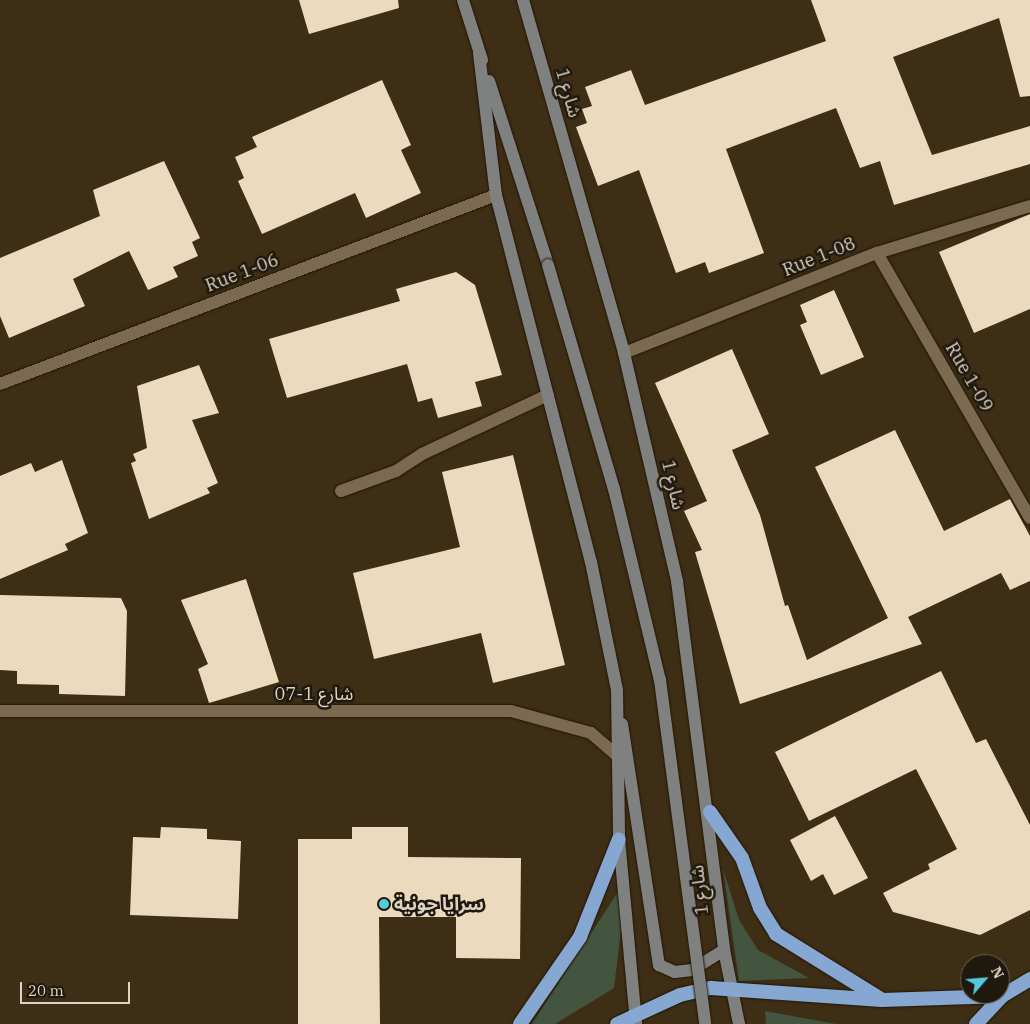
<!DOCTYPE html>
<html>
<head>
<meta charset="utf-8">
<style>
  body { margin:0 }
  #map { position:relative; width:1030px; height:1024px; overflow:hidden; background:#3e2e16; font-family:"IBM Plex Serif","Noto Sans Arabic",serif }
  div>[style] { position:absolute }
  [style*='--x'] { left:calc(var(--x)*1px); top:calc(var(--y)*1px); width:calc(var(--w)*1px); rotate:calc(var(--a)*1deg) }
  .green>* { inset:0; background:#44553f }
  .building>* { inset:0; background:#ecdabf }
  .roads { filter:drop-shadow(0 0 1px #241600) drop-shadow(0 0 1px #241600) }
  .service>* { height:12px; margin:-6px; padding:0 6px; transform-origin:6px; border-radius:6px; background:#7b6a50 }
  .minor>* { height:12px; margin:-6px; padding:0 6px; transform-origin:6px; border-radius:6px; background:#7b6a50 }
  .secondary>* { height:12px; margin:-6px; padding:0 6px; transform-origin:6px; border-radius:6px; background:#7f8181 }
  .trunk>* { height:14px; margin:-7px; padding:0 7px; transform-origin:7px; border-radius:7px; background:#86a7d2 }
  .bridges { filter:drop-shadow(0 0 1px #241600) drop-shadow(0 0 1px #241600) }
  .secondary-bridge>* { height:12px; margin:-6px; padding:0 6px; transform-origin:6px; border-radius:6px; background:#7f8181 }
  .dots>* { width:14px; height:14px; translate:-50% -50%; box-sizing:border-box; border:2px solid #1f180d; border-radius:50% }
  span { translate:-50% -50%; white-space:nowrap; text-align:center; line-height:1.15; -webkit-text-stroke:5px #1f180d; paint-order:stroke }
  .street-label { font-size:18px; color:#dcd3c4 }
  .poi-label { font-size:18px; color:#dcd3c4; font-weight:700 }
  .left { translate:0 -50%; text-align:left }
  .north { position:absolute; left:960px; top:954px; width:50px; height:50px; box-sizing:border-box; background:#1f180d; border:1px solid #6b6356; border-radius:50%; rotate:63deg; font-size:14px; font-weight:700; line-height:20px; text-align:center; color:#dcd3c4 }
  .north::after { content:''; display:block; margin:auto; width:18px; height:22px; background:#54cade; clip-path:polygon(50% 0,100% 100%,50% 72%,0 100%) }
  .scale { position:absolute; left:20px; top:982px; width:110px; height:22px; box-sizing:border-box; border:2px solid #dcd3c4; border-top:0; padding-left:6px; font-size:15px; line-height:18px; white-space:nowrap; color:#dcd3c4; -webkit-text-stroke:4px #1f180d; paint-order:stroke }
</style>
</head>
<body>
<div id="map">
  <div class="green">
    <div style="clip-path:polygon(723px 869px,739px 920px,758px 950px,809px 978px,739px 981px)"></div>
    <div style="clip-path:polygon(627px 878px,614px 988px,555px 1024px,532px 1024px)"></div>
    <div style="clip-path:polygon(765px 1011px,836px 1024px,766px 1024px)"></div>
  </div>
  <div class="building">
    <div style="clip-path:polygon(299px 0,398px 0,399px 8px,309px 34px)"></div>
    <div style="clip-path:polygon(811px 0,1030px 0,1030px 96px,1020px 97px,999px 18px,893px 57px,932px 155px,1030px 126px,1030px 164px,894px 205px,880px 161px,860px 168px,836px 108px,726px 149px,764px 253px,709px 273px,705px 262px,676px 273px,639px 170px,598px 186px,576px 127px,587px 123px,582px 109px,592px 106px,585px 87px,631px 70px,645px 105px,826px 41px)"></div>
    <div style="clip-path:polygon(382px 80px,411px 145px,401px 150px,421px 193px,366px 218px,355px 193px,262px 234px,238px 181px,244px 178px,235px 157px,257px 147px,252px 137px)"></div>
    <div style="clip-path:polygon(164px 161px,200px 238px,192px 242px,198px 256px,173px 267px,178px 277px,148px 290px,129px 251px,73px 279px,85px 306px,9px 338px,0 316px,0 258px,100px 216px,93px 190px)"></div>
    <div style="clip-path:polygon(1030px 214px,1030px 309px,974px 333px,939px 252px)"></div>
    <div style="clip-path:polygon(456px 272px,475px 285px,502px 375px,475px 382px,482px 406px,438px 418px,432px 398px,418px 402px,407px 364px,287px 398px,269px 339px,400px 301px,396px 289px)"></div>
    <div style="clip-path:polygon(834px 290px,864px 357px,821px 375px,800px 325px,807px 322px,800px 305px)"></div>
    <div style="clip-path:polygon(732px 349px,769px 434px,732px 450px,760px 515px,785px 606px,788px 605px,807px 660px,888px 618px,815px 467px,895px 430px,944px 531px,1010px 499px,1030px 536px,1030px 581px,1010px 590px,1001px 573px,908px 617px,922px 644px,740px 704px,695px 552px,702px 550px,684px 511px,707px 501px,655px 383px)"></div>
    <div style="clip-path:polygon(199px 365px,219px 413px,192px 420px,218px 483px,207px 488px,210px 493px,149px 519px,131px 463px,136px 461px,133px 454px,147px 448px,137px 386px)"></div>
    <div style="clip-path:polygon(513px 455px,565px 665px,493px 683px,481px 633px,374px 659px,353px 573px,460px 547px,442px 472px)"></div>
    <div style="clip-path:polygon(62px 460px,88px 533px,65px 544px,68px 550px,0 579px,0 476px,31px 463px,35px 472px)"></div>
    <div style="clip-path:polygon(246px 579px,279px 682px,209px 703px,198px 669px,208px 664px,181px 600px)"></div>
    <div style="clip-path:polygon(0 595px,121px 598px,127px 611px,125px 696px,59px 694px,59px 685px,17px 684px,17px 671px,0 670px)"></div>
    <div style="clip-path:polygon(941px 671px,976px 743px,986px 739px,1030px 825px,1030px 910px,980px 935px,893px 912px,883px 893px,930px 869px,928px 864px,957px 849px,916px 769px,809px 821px,775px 752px)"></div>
    <div style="clip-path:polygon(835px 816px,868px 878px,834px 895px,823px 874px,811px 881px,790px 840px)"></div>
    <div style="clip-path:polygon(161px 827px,207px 829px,207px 839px,241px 841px,238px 919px,130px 915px,133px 837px,160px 838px)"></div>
    <div style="clip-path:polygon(352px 827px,408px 827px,408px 857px,521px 858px,520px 959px,456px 958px,456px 917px,379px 917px,380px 1024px,298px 1024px,298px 839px,352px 839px)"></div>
  </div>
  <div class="roads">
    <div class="service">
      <div style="--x:341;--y:491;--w:59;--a:-20"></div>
      <div style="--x:396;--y:471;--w:31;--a:-33"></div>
      <div style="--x:422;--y:454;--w:139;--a:-25.1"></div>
    </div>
    <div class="minor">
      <div style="--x:877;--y:253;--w:306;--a:60"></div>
      <div style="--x:624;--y:353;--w:272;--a:-21.6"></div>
      <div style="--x:877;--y:253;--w:160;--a:-17.1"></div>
      <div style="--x:0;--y:384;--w:531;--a:-20.86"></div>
      <div style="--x:0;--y:711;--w:511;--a:0"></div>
      <div style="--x:511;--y:711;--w:83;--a:15.4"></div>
      <div style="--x:591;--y:733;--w:33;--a:41"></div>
    </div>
    <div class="secondary">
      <div style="--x:463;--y:0;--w:63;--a:72.4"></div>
      <div style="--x:523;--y:0;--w:367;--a:74"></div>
      <div style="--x:624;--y:353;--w:234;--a:76.9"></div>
      <div style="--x:677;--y:581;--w:372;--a:82.7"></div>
      <div style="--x:724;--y:950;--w:76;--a:78.5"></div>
      <div style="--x:479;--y:53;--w:143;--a:83.2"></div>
      <div style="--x:496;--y:195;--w:379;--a:75.5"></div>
      <div style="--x:591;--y:562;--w:131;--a:78.5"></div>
      <div style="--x:617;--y:690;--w:149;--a:89.2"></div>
      <div style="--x:619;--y:839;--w:186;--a:84.7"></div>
      <div style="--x:489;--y:81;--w:193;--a:72.2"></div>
      <div style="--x:622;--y:724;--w:244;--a:81.3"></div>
      <div style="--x:659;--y:965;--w:17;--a:24"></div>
      <div style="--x:675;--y:972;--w:17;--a:-7"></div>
      <div style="--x:692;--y:970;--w:38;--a:-32"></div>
    </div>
    <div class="trunk">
      <div style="--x:710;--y:812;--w:56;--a:55.2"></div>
      <div style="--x:742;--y:858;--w:53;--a:70.2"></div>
      <div style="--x:760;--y:908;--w:31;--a:58"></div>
      <div style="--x:776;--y:934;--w:123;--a:31.8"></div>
      <div style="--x:520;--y:1024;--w:106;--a:-55.4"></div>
      <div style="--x:580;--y:937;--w:105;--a:-68.3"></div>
      <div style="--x:617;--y:1024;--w:69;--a:-24.7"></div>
      <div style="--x:680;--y:995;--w:32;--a:-13"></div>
      <div style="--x:711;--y:988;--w:171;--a:4"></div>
      <div style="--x:882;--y:1000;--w:120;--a:-1.9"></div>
      <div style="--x:976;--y:1024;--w:38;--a:-47"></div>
      <div style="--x:1002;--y:996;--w:33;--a:-31"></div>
    </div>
  </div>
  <div class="bridges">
    <div class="secondary-bridge">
      <div style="--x:548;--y:265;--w:234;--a:73.6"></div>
      <div style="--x:614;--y:489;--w:196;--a:76.5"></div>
      <div style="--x:660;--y:680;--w:347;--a:82.5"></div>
    </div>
  </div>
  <div class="dots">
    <div style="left:384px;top:904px;background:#54cade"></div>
  </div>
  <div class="street-label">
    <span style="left:568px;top:93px;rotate:74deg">شارع 1</span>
    <span style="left:819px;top:257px;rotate:-22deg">Rue 1-08</span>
    <span style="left:242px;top:273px;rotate:-21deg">Rue 1-06</span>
    <span style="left:969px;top:377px;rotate:60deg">Rue 1-09</span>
    <span style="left:673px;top:485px;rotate:77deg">شارع 1</span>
    <span style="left:314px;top:694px">شارع 1-07</span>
    <span style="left:700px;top:890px;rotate:-96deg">شارع 1</span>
  </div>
  <div class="poi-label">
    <span class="left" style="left:394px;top:904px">سرايا جونية</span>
  </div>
  <div class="north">N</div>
  <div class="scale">20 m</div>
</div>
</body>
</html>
